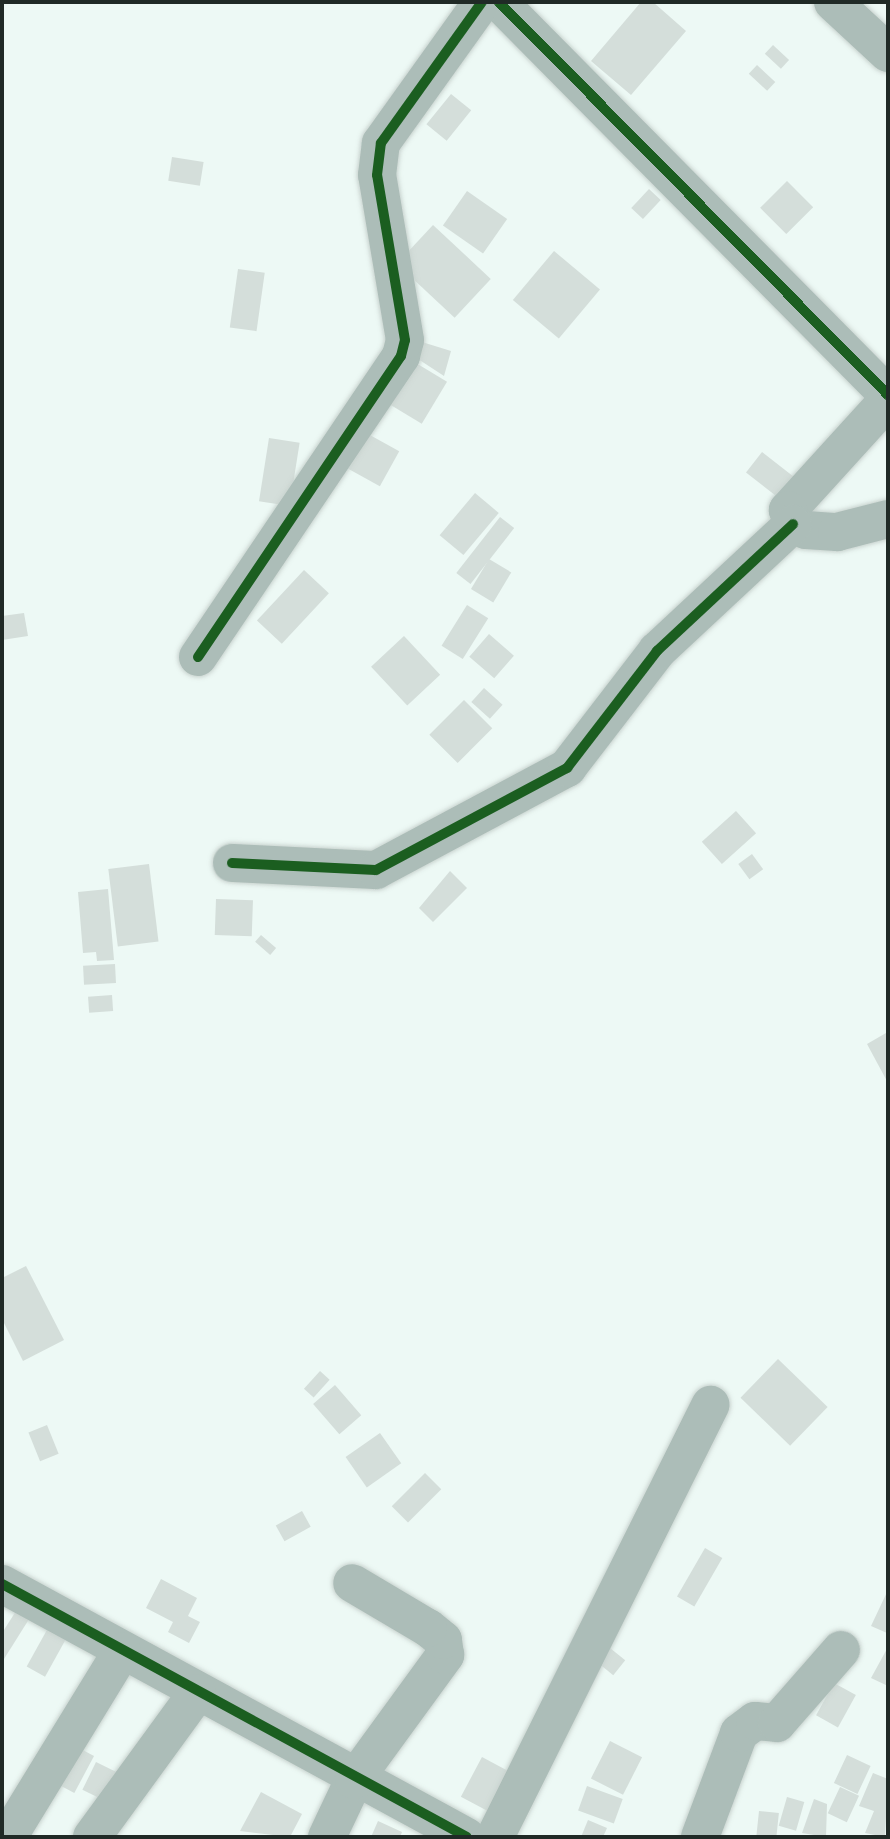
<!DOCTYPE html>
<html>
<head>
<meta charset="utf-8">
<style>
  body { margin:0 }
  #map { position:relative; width:890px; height:1839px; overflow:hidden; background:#edf9f5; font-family:Signika,sans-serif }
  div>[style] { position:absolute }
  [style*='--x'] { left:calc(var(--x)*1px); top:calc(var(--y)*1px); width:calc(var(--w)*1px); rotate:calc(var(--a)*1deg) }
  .building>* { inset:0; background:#d4deda; transform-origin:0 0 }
  .roads { filter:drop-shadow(0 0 2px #c9d3cf) drop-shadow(0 0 2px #c9d3cf) }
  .minor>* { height:38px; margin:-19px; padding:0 19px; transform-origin:19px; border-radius:19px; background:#acbdb8 }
  .cycleway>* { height:10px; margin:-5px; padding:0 5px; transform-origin:5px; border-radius:5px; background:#1b5e20 }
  span { translate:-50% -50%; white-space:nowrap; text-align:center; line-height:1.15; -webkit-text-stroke:8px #fff; paint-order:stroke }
  .frame { position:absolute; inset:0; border:4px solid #202a26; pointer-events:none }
</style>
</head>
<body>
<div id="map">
  <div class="building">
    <div style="clip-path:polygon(641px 2px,653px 2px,686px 31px,631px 95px,591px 61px)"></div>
    <div style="left:773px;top:45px;width:22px;height:12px;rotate:43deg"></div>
    <div style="left:757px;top:65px;width:25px;height:12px;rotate:43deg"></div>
    <div style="left:451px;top:94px;width:26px;height:39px;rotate:39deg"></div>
    <div style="left:172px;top:157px;width:32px;height:24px;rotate:9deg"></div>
    <div style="left:787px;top:181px;width:37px;height:38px;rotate:45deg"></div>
    <div style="left:649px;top:189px;width:16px;height:26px;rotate:43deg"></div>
    <div style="left:467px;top:191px;width:49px;height:42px;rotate:35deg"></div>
    <div style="left:433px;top:225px;width:79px;height:53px;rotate:43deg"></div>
    <div style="left:554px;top:251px;width:60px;height:64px;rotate:40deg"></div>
    <div style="left:238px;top:269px;width:27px;height:59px;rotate:8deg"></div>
    <div style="clip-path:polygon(422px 342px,451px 351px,444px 376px,418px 359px)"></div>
    <div style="left:411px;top:360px;width:42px;height:49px;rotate:31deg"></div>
    <div style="left:359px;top:429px;width:46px;height:40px;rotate:29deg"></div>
    <div style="left:269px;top:438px;width:31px;height:64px;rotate:9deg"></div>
    <div style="left:762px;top:452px;width:46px;height:26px;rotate:38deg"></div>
    <div style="left:475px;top:493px;width:31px;height:55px;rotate:40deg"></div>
    <div style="left:500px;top:517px;width:18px;height:71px;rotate:38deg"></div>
    <div style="left:489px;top:559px;width:26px;height:35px;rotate:31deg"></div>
    <div style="left:304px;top:570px;width:34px;height:69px;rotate:43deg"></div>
    <div style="left:467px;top:605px;width:25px;height:48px;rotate:32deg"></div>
    <div style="clip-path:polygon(24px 613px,28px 636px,2px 640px,2px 616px)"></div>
    <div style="left:489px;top:634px;width:33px;height:30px;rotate:41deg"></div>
    <div style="left:404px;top:636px;width:53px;height:45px;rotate:47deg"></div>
    <div style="left:484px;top:688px;width:25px;height:19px;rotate:42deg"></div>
    <div style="left:464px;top:700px;width:40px;height:49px;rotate:45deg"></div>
    <div style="left:736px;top:811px;width:30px;height:46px;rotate:48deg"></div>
    <div style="left:752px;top:854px;width:19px;height:17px;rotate:54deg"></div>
    <div style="left:149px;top:864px;width:78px;height:41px;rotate:83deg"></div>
    <div style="clip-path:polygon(450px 871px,467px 888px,433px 922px,419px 908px)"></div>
    <div style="clip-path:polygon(108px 889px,114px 960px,97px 961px,96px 952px,83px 953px,78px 892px)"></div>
    <div style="left:216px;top:899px;width:37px;height:36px;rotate:2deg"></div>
    <div style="left:261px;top:935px;width:20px;height:9px;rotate:41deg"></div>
    <div style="left:115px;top:964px;width:19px;height:32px;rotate:87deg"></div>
    <div style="left:112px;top:995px;width:16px;height:24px;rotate:86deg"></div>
    <div style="clip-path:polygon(886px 1033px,888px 1037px,888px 1083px,867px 1044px)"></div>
    <div style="clip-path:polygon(26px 1266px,64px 1340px,23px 1361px,2px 1319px,2px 1278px)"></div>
    <div style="left:778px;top:1359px;width:69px;height:54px;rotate:44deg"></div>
    <div style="left:320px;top:1371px;width:13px;height:24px;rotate:42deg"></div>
    <div style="left:335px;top:1385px;width:40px;height:29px;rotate:49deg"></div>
    <div style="left:47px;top:1425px;width:31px;height:20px;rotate:68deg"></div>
    <div style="left:380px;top:1433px;width:37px;height:42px;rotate:55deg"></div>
    <div style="left:425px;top:1473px;width:23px;height:47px;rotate:45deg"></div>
    <div style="left:302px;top:1511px;width:18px;height:30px;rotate:61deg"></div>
    <div style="left:705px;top:1548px;width:20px;height:56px;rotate:30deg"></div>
    <div style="clip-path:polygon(161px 1579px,197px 1598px,188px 1616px,200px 1622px,189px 1643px,168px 1632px,173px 1622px,146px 1608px)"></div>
    <div style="clip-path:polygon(888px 1590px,888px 1631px,887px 1633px,871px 1626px)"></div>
    <div style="clip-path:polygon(18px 1608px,31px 1616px,4px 1659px,2px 1633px)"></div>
    <div style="left:48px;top:1628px;width:21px;height:44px;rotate:29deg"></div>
    <div style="left:605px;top:1644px;width:26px;height:19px;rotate:39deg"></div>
    <div style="clip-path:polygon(888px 1647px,888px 1686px,871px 1678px)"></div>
    <div style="left:834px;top:1683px;width:25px;height:37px;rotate:29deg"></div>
    <div style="left:610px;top:1741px;width:36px;height:42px;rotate:27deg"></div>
    <div style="left:79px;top:1748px;width:17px;height:42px;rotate:28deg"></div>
    <div style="left:847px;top:1755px;width:26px;height:31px;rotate:25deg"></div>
    <div style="left:482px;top:1757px;width:34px;height:45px;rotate:28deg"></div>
    <div style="left:96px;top:1762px;width:34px;height:31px;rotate:26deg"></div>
    <div style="clip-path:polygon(873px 1773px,888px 1779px,885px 1837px,865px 1833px,874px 1811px,859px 1806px)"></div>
    <div style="left:587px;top:1786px;width:38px;height:26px;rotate:20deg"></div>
    <div style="left:840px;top:1787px;width:21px;height:29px;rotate:25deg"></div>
    <div style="clip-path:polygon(261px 1792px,302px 1814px,290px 1837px,240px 1831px)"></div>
    <div style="left:787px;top:1797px;width:18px;height:30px;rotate:16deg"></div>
    <div style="clip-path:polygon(814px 1799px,827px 1804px,826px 1837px,802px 1833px)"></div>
    <div style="left:759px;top:1811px;width:20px;height:26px;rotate:6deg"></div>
    <div style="clip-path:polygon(588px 1820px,607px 1828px,603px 1837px,581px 1837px)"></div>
    <div style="clip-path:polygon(378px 1821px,402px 1832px,400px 1837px,371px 1837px)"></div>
  </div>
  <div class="roads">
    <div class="minor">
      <div style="--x:499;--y:2;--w:553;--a:45.29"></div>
      <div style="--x:833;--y:2;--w:75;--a:42.8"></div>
      <div style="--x:888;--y:400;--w:149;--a:132.3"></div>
      <div style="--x:788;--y:510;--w:15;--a:70"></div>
      <div style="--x:793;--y:524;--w:14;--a:25"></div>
      <div style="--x:806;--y:530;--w:31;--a:4"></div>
      <div style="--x:837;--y:532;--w:53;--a:-14.3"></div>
      <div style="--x:198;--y:657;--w:363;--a:-56"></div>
      <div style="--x:401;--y:356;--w:16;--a:-76"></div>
      <div style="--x:405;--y:340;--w:167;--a:-99.6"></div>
      <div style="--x:377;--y:175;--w:32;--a:-83"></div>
      <div style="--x:381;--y:143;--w:173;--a:-54.4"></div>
      <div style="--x:232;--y:863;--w:144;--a:2.8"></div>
      <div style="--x:376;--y:870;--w:217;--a:-28.1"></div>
      <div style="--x:567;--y:768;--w:148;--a:-52.4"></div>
      <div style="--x:657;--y:651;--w:186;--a:-43"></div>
      <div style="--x:2;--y:1584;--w:529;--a:28.55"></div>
      <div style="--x:8;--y:1837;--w:218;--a:-58.5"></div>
      <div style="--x:92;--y:1837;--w:178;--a:-53.9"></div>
      <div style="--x:327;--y:1837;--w:63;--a:-64.7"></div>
      <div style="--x:354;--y:1780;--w:155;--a:-53.9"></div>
      <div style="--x:445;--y:1655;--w:15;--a:-98"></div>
      <div style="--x:443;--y:1640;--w:19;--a:-141"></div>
      <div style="--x:428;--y:1628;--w:88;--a:-149.4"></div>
      <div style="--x:495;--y:1837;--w:483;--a:-63.5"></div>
      <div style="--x:700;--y:1837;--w:111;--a:-69.4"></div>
      <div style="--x:739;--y:1733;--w:20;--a:-37"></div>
      <div style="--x:755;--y:1721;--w:22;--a:5"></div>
      <div style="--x:777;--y:1723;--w:97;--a:-48.8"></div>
    </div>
  </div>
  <div class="cycleway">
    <div style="--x:499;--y:2;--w:553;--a:45.29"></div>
    <div style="--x:198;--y:657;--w:363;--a:-56"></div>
    <div style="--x:401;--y:356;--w:16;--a:-76"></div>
    <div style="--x:405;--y:340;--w:167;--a:-99.6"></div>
    <div style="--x:377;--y:175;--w:32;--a:-83"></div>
    <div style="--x:381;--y:143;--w:173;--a:-54.4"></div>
    <div style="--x:232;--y:863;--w:144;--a:2.8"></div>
    <div style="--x:376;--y:870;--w:217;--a:-28.1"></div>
    <div style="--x:567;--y:768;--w:148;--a:-52.4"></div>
    <div style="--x:657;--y:651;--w:186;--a:-43"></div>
    <div style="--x:2;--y:1584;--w:529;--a:28.55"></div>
  </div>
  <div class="frame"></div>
</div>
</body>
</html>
